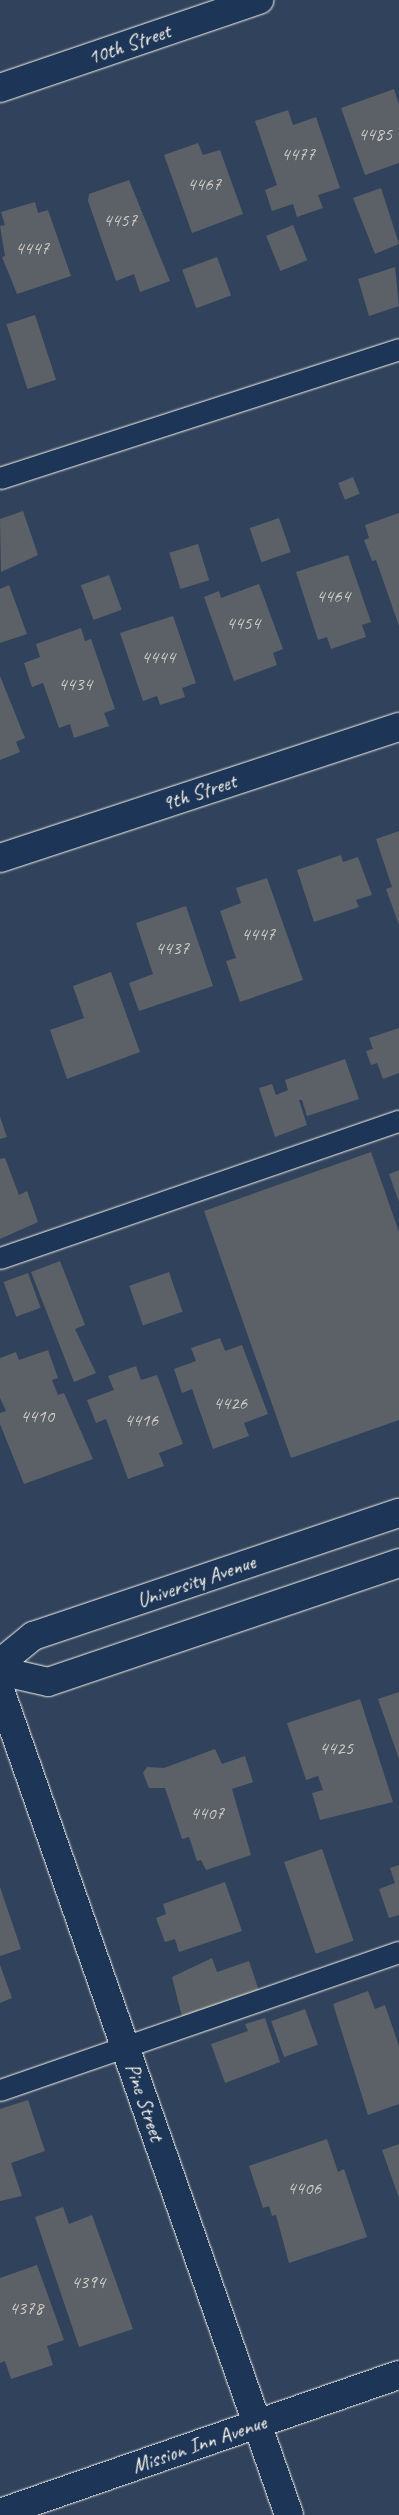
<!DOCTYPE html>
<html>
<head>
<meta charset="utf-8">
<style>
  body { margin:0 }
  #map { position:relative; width:399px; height:2515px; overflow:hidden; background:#30425c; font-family:Caveat,sans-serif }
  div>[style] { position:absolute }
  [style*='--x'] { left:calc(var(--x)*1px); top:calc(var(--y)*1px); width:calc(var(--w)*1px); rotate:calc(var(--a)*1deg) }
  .building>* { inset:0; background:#5c6167; transform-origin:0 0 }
  .roads { filter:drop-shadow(0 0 1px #f4f1e8) drop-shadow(0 0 1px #f4f1e8) }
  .lane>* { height:21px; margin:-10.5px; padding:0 10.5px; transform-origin:10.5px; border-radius:10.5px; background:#1d3557 }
  .street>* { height:28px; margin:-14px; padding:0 14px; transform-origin:14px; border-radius:14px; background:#1d3557 }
  .primary>* { height:28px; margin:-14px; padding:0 14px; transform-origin:14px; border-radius:14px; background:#1d3557 }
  span { translate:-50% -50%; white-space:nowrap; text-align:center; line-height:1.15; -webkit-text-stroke:5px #1d3557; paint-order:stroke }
  .number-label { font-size:19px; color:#cecdc8 }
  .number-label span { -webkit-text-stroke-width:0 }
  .street-label { font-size:21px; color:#f4f1e8 }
</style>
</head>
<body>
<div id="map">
  <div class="building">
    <div style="clip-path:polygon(394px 89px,399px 105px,399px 163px,365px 175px,341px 108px)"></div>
    <div style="clip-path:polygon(288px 110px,293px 125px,316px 117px,340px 188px,318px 195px,323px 208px,297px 217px,293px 204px,272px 211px,265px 190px,277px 185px,255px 121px)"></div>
    <div style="clip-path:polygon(198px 143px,203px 155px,220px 150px,243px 214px,192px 233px,164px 155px)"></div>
    <div style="clip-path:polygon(129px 180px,170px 281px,140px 292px,134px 274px,116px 281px,88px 201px,89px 194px)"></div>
    <div style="clip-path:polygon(381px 188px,399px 244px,375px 254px,353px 198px)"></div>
    <div style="clip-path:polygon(35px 202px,38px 213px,48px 210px,71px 276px,17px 294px,2px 257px,5px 256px,0 226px,5px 225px,1px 212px)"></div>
    <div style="left:293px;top:225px;width:38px;height:29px;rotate:68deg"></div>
    <div style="left:217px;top:257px;width:41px;height:37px;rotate:70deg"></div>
    <div style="clip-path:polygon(395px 267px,399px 306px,369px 316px,358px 279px)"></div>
    <div style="left:35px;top:315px;width:68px;height:30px;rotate:72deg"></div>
    <div style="left:353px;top:477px;width:18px;height:16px;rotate:68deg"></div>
    <div style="clip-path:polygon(23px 511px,38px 555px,1px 572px,0 519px)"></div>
    <div style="clip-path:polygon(399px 513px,399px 626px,376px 560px,372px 561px,364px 540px,369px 538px,365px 525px)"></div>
    <div style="left:279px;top:518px;width:36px;height:31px;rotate:71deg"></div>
    <div style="left:198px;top:544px;width:38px;height:30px;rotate:73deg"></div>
    <div style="clip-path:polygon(348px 555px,371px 622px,362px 625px,366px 637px,331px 649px,327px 637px,318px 640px,296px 572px)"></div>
    <div style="left:109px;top:575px;width:37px;height:30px;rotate:70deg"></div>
    <div style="clip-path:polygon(259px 584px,283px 649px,273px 653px,277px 665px,234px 681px,204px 597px,219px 591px,221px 598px)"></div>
    <div style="clip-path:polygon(9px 585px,27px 634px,0 643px,0 589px)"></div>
    <div style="clip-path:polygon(173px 616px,196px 683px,182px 688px,185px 697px,160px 705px,157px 696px,143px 701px,120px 633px)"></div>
    <div style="clip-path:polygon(81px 628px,85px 641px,91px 639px,115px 709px,104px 713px,109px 726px,74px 738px,70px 724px,59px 728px,43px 683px,32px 687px,24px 663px,40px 657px,36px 644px)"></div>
    <div style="clip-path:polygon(0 676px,25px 738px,16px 742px,20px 752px,0 760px)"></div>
    <div style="clip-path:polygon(399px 831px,399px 925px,386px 889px,392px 887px,376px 839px)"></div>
    <div style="clip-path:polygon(341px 855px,343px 862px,358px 857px,372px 895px,356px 900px,359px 907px,314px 922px,297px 870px)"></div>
    <div style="clip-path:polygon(267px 878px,303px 980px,240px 1002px,226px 961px,236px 958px,220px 911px,241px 903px,236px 888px)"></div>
    <div style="clip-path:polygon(186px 906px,213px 986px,139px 1011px,129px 983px,153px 974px,136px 923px)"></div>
    <div style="clip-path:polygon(111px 972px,140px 1052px,67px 1079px,50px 1030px,84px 1018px,73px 986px)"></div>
    <div style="clip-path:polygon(399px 1028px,399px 1073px,383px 1079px,377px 1063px,371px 1065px,366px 1051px,373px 1049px,369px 1038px)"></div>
    <div style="clip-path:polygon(345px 1059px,359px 1099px,307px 1116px,302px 1100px,299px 1100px,307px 1125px,275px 1137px,259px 1088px,272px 1084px,276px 1095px,288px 1090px,285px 1080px)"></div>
    <div style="clip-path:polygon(0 1117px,7px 1137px,0 1139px)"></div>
    <div style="clip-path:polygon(371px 1152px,399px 1232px,399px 1420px,291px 1458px,204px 1211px)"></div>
    <div style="clip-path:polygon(5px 1158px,19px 1195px,27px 1191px,38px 1222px,0 1239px,0 1159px)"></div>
    <div style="clip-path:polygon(399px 1170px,399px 1202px,389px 1174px)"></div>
    <div style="clip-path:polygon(60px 1261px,85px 1325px,75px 1329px,96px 1373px,74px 1382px,31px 1272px)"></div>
    <div style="left:169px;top:1272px;width:42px;height:42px;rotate:71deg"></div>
    <div style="left:28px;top:1273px;width:37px;height:26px;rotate:70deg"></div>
    <div style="clip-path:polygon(220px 1338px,225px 1351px,242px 1345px,268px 1414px,244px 1423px,249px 1436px,213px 1449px,192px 1389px,182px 1393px,174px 1369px,196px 1361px,191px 1348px)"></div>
    <div style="clip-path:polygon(48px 1350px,58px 1378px,52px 1380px,58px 1395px,64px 1393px,93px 1459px,24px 1484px,0 1424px,0 1413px,6px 1411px,0 1398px,0 1358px,16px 1352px,19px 1360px)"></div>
    <div style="clip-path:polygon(136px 1366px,141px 1380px,157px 1375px,183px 1444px,159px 1453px,164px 1466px,128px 1479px,106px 1419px,96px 1423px,87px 1400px,114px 1390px,108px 1376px)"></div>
    <div style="clip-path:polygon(399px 1692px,399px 1759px,378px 1699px)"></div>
    <div style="clip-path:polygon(360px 1699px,393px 1802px,320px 1820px,312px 1793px,323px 1790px,318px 1776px,306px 1780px,287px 1723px)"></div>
    <div style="clip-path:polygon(215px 1749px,222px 1764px,245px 1756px,253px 1782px,232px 1789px,251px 1855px,206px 1870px,201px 1860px,197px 1861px,189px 1837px,182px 1839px,165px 1788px,149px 1788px,143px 1773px,147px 1767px,164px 1768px)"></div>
    <div style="left:322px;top:1849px;width:97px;height:40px;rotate:71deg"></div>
    <div style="clip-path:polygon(399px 1865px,399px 1915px,389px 1918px,379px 1889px,395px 1883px,390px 1868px)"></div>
    <div style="clip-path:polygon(225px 1882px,242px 1931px,179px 1952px,175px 1939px,165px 1942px,156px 1918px,166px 1914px,163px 1904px)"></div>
    <div style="clip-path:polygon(0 1887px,21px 1949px,0 1956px)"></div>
    <div style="clip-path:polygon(212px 1958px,217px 1972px,249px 1961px,259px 1991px,182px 2017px,172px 1977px)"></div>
    <div style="clip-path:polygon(0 1965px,12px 1998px,0 2003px)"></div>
    <div style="clip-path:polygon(368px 1991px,375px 2009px,385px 2005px,399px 2046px,399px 2104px,368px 2115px,333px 2004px)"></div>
    <div style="left:305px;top:2009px;width:38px;height:36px;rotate:70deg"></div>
    <div style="clip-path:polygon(265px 2018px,280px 2062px,225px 2083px,211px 2044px,248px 2031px,245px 2024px)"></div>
    <div style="clip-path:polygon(28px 2100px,45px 2151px,11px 2163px,22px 2196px,0 2201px,0 2109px)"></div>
    <div style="clip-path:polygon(327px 2139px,338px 2172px,344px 2169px,367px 2237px,289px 2263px,276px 2215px,272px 2216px,269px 2206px,263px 2208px,249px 2166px)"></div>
    <div style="clip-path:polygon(399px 2144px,399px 2198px,382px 2150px)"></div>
    <div style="clip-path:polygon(63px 2207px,69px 2224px,92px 2215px,133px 2329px,79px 2347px,35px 2217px)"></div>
    <div style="clip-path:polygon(37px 2265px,64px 2340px,47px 2346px,53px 2365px,11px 2379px,5px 2361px,0 2363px,0 2278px)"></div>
  </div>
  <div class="roads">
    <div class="lane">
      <div style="--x:0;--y:478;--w:419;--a:-17.9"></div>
      <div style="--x:0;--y:1258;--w:422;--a:-19"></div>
      <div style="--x:0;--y:2090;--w:422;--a:-19.1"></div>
    </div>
    <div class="street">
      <div style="--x:0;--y:88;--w:274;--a:-18.8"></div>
      <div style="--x:0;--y:858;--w:420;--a:-18.2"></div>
      <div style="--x:0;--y:1690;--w:874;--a:70.69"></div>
    </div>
    <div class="primary">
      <div style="--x:0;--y:1663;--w:43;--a:-39.3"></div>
      <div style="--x:33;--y:1636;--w:386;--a:-18.6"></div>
      <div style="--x:0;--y:1671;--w:49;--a:12.9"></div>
      <div style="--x:48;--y:1682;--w:371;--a:-18.7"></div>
      <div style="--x:0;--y:2513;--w:422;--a:-19.1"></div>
    </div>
  </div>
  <div class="number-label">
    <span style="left:375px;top:135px">4485</span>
    <span style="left:298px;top:155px">4477</span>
    <span style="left:204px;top:185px">4467</span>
    <span style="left:120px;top:221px">4457</span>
    <span style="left:32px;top:249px">4447</span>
    <span style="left:333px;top:597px">4464</span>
    <span style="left:243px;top:624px">4454</span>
    <span style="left:158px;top:658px">4444</span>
    <span style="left:75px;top:685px">4434</span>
    <span style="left:258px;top:935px">4447</span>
    <span style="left:172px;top:949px">4437</span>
    <span style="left:230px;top:1404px">4426</span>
    <span style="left:37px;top:1417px">4410</span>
    <span style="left:141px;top:1421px">4416</span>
    <span style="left:336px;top:1749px">4425</span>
    <span style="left:207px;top:1814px">4407</span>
    <span style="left:304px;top:2189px">4406</span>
    <span style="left:88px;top:2283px">4394</span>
    <span style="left:26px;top:2309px">4378</span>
  </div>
  <div class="street-label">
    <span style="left:129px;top:44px;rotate:-19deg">10th Street</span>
    <span style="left:199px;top:792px;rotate:-18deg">9th Street</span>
    <span style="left:196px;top:1581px;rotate:-19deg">University Avenue</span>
    <span style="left:145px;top:2102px;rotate:71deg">Pine Street</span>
    <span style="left:199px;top:2444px;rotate:-19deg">Mission Inn Avenue</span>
  </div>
</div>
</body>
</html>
